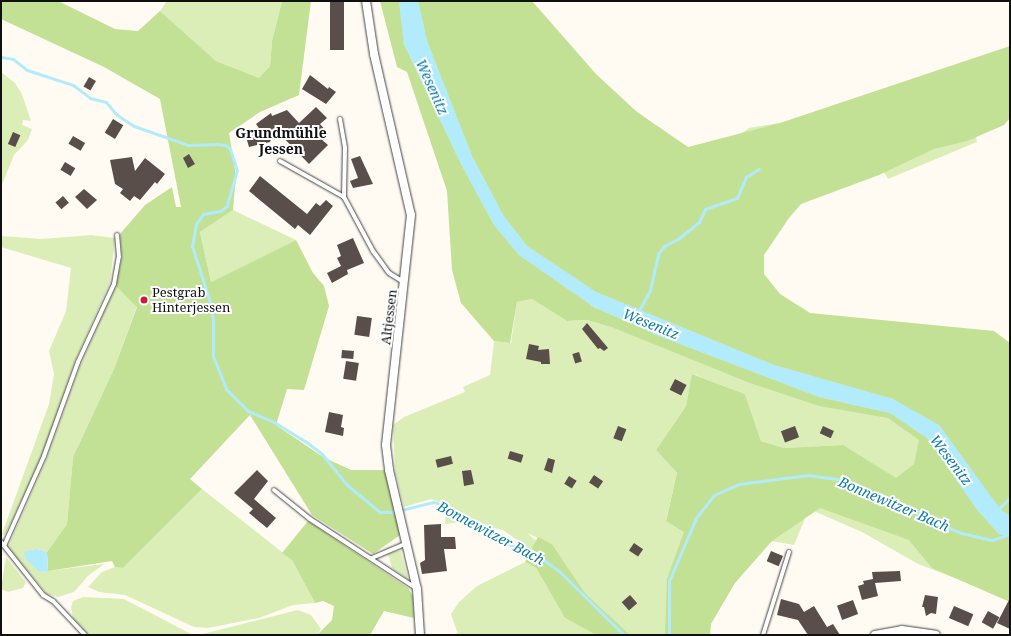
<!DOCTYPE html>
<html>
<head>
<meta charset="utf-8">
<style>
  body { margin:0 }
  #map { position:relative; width:1011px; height:636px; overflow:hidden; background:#fffbf2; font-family:"Noto Serif",serif }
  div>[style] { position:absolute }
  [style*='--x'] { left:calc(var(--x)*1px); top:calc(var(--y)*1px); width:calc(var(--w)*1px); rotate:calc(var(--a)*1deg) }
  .green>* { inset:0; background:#dceeb7 }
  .forest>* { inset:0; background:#c2e194 }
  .water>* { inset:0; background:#b1ebfc }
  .stream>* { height:3px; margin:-1.5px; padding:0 1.5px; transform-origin:1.5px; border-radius:1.5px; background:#b1ebfc }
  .building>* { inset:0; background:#5a4e4b; transform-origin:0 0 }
  .roads { filter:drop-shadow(0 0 1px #434343) drop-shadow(0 0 1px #434343) }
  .lane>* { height:4px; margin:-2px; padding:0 2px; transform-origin:2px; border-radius:2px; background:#fff }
  .street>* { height:8px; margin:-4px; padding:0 4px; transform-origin:4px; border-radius:4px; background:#fff }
  .dots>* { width:11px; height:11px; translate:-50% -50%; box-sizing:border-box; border:2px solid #fff; border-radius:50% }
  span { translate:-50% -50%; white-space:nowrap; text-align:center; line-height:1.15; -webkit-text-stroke:4px #fff; paint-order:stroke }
  .poi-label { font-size:13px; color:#101010 }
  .left { translate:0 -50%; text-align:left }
  .street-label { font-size:13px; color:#101010 }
  .water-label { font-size:14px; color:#0b7aa8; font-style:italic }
  .neighbourhood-label { font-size:14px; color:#101010; font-weight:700 }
  .frame { position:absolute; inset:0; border:2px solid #101010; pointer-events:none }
</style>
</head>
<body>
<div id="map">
  <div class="green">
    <div style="clip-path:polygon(167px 1px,282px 1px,272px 41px,270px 66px,259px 78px,216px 61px,160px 11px)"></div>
    <div style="clip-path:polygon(evenodd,388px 1px,526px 1px,598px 88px,630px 106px,683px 148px,708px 155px,749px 128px,815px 117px,976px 135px,977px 142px,888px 179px,882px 169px,809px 189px,739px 266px,822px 323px,1010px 355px,1010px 599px,918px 564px,862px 532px,809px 509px,794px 545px,771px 541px,665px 635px,630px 635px,585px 593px,552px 544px,527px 533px,558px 559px,534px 552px,503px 530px,463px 522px,445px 524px,446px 505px,431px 499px,404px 507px,395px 471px,393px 425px,404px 417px,465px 392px,463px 387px,490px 375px,494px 341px,511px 343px,517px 302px,532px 299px,567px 321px,587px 320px,614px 328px,630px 320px,621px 321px,561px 289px,500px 241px,442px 129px,433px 96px,395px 26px,388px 1px,693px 374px,745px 394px,761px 441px,784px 448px,843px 445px,666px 520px,677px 473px,656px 450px,686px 406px,693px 374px)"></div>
    <div style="clip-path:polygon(1px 72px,15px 83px,22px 94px,31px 121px,23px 120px,22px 125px,32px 129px,28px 140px,14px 155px,1px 187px)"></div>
    <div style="clip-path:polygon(233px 210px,296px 240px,211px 282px,200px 232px)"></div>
    <div style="clip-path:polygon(91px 235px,115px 238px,110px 283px,75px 361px,42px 456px,5px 535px,2px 534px,49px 404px,54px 374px,49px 351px,66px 311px,71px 268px,1px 247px,1px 236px,42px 239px)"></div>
    <div style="clip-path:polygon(116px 286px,137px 306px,114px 369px,73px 457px,67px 524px,47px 552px,37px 549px,39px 572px,104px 564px,88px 576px,74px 592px,58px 597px,47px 594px,8px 547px,47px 458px,81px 364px)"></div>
    <div style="clip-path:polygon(202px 489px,292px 560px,315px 603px,293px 605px,259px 618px,208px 628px,194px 627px,125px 595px,99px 592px,88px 587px,102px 572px,115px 567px,123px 568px)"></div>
    <div style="clip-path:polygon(400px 550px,401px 552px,408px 579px,392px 568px,388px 554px)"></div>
    <div style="clip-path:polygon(6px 557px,26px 582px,23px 588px,8px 592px,1px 589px)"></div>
    <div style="clip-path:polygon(525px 562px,536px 568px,565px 618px,596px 635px,458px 635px,451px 614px,459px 602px,477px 586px)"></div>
    <div style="clip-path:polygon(83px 597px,124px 599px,193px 635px,89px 635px,73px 618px,71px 607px,73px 601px)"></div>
    <div style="clip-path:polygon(298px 610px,311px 615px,321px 629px,317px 635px,199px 635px)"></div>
  </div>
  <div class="forest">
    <div style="clip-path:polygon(1px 1px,58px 1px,115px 29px,138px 31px,160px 11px,216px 61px,259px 78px,270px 66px,272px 41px,282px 1px,311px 1px,299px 95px,260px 112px,229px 133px,236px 176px,233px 210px,200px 232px,211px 282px,296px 240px,313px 273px,324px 286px,329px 306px,304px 390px,287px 389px,276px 425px,323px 457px,351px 470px,385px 470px,403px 533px,373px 554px,312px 515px,250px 415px,190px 479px,202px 489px,123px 568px,115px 567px,112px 561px,48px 571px,47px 552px,67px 524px,73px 457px,114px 369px,137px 307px,116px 286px,122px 257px,120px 234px,145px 205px,172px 187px,176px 207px,181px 207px,160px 99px,104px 67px,1px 19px)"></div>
    <div style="clip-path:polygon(380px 1px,399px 1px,404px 44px,461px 164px,494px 225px,519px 255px,594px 307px,659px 336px,819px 397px,890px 413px,927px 438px,978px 511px,999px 534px,1010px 537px,1010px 602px,932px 568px,909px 540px,820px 508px,772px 541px,735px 583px,711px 624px,710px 635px,665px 635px,667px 579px,684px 532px,666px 521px,677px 473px,656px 450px,686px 406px,692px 374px,745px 394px,761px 441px,784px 448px,843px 445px,896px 478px,914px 464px,919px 440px,888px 418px,819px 406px,750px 383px,614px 328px,587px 320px,567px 321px,532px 299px,517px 302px,510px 343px,494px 341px,461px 303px,452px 270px,447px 191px,407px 72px,397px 67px)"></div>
    <div style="clip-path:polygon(418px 1px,532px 1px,596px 74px,637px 112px,688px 147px,780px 123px,1010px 46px,1010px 118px,1004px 125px,967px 141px,934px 149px,879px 175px,801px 204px,789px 218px,764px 255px,764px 274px,780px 294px,810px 313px,994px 331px,1010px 343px,1010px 516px,1001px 510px,893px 399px,774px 365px,596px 292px,527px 246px,503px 215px,472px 156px,427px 41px)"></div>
    <div style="clip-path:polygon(308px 521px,408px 588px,413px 596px,414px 618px,384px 611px,370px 635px,317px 635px,332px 620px,334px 606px,323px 601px,315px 603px,292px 560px,282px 553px)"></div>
    <div style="clip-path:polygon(538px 537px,552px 544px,585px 593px,630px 635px,596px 635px,565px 618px,536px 568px,525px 562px)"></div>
  </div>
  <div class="water">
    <div style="clip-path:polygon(399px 1px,418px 1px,427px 41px,472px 156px,503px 215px,527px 246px,596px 292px,774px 365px,893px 399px,939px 425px,1001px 510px,1010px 516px,1010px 537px,999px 534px,978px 511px,927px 438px,890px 413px,819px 397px,659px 336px,594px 307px,519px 255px,494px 225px,461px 164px,404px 44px)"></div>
    <div style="clip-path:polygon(37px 549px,47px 552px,48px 571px,39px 572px,26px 559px,24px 552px)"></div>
  </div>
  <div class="stream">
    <div style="--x:1;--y:57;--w:12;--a:9"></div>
    <div style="--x:13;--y:59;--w:18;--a:38"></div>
    <div style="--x:27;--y:70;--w:48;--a:18.1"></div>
    <div style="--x:73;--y:85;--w:21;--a:37"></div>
    <div style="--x:90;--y:98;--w:16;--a:14"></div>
    <div style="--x:106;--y:102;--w:17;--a:50"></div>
    <div style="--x:117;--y:115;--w:20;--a:33"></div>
    <div style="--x:134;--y:126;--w:57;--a:19.4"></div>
    <div style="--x:188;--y:145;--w:30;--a:-2"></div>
    <div style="--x:218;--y:144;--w:8;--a:7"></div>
    <div style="--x:226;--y:145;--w:6;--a:45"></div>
    <div style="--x:230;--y:149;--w:22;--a:72"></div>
    <div style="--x:237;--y:170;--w:37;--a:106"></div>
    <div style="--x:227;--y:206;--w:9;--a:144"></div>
    <div style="--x:220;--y:211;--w:17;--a:170"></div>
    <div style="--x:203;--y:214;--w:12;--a:125"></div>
    <div style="--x:196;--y:224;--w:22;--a:100"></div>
    <div style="--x:192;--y:246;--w:56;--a:72.2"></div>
    <div style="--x:209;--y:299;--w:20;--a:79"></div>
    <div style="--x:213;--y:319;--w:37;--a:90"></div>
    <div style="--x:213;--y:356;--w:35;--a:68"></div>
    <div style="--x:226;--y:389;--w:31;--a:45"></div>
    <div style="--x:248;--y:411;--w:28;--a:23"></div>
    <div style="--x:274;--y:422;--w:36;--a:32"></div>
    <div style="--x:305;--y:441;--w:21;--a:37"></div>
    <div style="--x:322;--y:454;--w:40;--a:51"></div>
    <div style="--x:347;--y:485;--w:43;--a:39.3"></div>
    <div style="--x:380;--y:512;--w:13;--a:0"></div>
    <div style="--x:393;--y:512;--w:41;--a:-14"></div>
    <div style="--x:433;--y:502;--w:8;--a:14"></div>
    <div style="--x:441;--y:504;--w:81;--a:30.4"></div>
    <div style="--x:511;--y:545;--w:28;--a:21"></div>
    <div style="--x:537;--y:555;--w:27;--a:36"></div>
    <div style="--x:559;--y:571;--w:91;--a:44.6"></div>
    <div style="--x:638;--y:312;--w:25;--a:-61"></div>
    <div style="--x:650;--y:290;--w:37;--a:-77"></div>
    <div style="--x:658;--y:254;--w:10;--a:-53"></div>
    <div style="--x:664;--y:246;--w:16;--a:-27"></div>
    <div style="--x:678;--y:239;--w:27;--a:-39"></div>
    <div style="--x:699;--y:222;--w:14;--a:-65"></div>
    <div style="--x:705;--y:209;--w:34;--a:-19"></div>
    <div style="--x:737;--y:198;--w:23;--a:-67"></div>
    <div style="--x:746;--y:177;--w:15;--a:-32"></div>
    <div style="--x:997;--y:510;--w:18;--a:-43"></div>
    <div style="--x:669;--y:635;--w:54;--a:-90"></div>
    <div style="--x:669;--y:581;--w:69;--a:-66.8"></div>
    <div style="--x:696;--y:518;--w:29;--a:-52"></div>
    <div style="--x:714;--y:495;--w:27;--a:-24"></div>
    <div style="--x:739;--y:484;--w:70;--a:-7.4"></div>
    <div style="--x:808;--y:475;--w:30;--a:8"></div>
    <div style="--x:838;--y:479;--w:134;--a:23.7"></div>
    <div style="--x:961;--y:533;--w:32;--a:13"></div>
    <div style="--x:992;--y:540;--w:19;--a:-18"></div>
  </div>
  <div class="building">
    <div style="left:330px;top:1px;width:14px;height:49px"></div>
    <div style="clip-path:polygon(310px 75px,328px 89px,329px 87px,336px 92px,326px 104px,302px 89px)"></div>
    <div style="left:89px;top:77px;width:8px;height:11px;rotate:30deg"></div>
    <div style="clip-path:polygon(316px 107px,327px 118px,320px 124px,327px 132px,320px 138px,328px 145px,309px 164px,275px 129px,270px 142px,249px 147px,246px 137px,261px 131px,256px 124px,271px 113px,272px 116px,287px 110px,299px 123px)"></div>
    <div style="left:113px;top:119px;width:12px;height:16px;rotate:31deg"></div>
    <div style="left:13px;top:132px;width:8px;height:13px;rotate:23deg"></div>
    <div style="left:73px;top:136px;width:14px;height:9px;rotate:30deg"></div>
    <div style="clip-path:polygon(189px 154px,195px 164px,188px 168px,183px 158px)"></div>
    <div style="clip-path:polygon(360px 156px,373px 184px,353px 188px,350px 181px,358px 178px,351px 159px)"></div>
    <div style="clip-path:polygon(132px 157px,135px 171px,145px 158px,165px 174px,157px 184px,155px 182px,140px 200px,134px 196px,130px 201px,120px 193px,123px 189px,115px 184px,110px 160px)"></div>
    <div style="left:65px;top:162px;width:12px;height:9px;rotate:31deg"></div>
    <div style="clip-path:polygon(260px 176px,307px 214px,316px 203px,320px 206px,326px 200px,333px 206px,310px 235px,298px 225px,295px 229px,249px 191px)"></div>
    <div style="clip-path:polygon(84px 189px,97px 200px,87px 209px,75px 197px)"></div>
    <div style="left:63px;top:196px;width:9px;height:10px;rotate:49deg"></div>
    <div style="clip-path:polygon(353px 238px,364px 263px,347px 270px,348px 274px,332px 283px,327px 273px,341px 266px,337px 258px,341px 256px,337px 245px)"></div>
    <div style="left:357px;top:316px;width:15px;height:19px;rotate:8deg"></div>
    <div style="clip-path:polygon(587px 323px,608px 348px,604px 351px,600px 348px,598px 349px,582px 329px)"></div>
    <div style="clip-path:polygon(529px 344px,539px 346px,538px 350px,549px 349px,550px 364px,541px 364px,541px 362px,526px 359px)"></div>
    <div style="left:342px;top:350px;width:12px;height:8px;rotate:5deg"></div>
    <div style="left:579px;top:352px;width:10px;height:7px;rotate:73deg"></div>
    <div style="left:346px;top:361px;width:13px;height:18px;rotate:9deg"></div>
    <div style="left:675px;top:379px;width:13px;height:12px;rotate:27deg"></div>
    <div style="clip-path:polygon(329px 412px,343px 415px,341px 427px,344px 428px,343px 436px,325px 432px)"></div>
    <div style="left:618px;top:426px;width:9px;height:13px;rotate:21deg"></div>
    <div style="left:795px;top:426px;width:12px;height:15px;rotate:70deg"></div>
    <div style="left:823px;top:426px;width:12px;height:8px;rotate:24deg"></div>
    <div style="left:510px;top:451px;width:14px;height:8px;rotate:17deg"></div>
    <div style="left:451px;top:456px;width:8px;height:16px;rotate:76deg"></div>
    <div style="clip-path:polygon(548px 458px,555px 460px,552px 473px,544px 470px)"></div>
    <div style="clip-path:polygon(257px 470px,268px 481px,254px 499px,276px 518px,267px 528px,249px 513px,253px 509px,234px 493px)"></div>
    <div style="clip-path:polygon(471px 470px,474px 484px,464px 486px,462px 471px)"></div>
    <div style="left:594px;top:475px;width:11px;height:9px;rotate:34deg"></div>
    <div style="left:569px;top:476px;width:9px;height:9px;rotate:32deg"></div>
    <div style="clip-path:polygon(441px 524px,441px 537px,455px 537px,456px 549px,444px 549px,447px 571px,422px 574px,420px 563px,425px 560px,424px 525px)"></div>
    <div style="left:634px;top:543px;width:11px;height:9px;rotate:34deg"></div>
    <div style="left:771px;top:551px;width:13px;height:11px;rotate:23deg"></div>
    <div style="clip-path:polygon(900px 571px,901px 581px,875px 583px,878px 596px,862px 600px,858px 586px,864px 584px,863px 581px,873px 579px,872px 572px)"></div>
    <div style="left:630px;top:595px;width:11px;height:11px;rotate:49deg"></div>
    <div style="clip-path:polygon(925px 595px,938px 597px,936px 614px,931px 613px,926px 616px,924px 607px,922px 607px)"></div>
    <div style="clip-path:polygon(1010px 598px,1010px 629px,997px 623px)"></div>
    <div style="clip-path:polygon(781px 599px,799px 604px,804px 612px,814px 606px,827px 627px,833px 624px,840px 635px,808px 635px,798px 620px,777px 615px)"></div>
    <div style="left:853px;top:600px;width:15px;height:17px;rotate:70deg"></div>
    <div style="left:954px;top:606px;width:21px;height:13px;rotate:23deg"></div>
    <div style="left:988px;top:611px;width:13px;height:13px;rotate:29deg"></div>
  </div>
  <div class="roads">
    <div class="lane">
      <div style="--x:340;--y:119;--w:29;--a:80"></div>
      <div style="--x:345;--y:148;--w:49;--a:91.2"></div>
      <div style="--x:280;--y:161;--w:73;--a:29.4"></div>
      <div style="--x:344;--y:197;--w:61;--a:61.8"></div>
      <div style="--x:373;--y:251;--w:27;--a:54"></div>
      <div style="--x:389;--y:273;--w:19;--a:32"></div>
      <div style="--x:274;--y:490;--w:46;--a:38.9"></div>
      <div style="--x:310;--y:519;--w:126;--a:33.1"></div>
      <div style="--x:1;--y:542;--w:68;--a:51.6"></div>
      <div style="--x:43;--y:595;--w:12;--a:31"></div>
      <div style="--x:53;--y:601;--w:47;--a:46.7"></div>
      <div style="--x:4;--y:546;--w:98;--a:-66"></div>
      <div style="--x:44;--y:456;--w:100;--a:-70.1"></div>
      <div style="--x:78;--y:362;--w:86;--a:-65.2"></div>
      <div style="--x:114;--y:284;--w:27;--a:-80"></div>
      <div style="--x:119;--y:257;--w:22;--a:-95"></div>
      <div style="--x:372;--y:558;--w:38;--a:-23"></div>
      <div style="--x:763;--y:635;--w:87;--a:-72.6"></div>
    </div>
    <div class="street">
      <div style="--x:366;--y:1;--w:54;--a:81.4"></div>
      <div style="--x:374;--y:54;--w:165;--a:77.1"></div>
      <div style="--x:411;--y:215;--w:231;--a:96.2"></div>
      <div style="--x:386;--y:445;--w:25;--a:83"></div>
      <div style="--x:389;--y:470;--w:122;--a:76.8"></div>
      <div style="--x:417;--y:589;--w:46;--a:86.3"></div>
      <div style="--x:875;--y:635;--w:27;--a:-10"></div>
      <div style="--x:902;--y:630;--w:34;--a:8"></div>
    </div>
  </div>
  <div class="dots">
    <div style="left:144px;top:300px;background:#cf183c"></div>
  </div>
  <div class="poi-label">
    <span class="left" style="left:152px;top:300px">Pestgrab<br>Hinterjessen</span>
  </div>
  <div class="street-label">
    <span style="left:389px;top:317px;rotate:-83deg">Altjessen</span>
  </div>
  <div class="water-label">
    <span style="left:432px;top:87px;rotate:66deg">Wesenitz</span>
    <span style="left:651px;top:324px;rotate:22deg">Wesenitz</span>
    <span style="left:951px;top:460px;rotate:53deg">Wesenitz</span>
    <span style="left:894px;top:504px;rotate:23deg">Bonnewitzer Bach</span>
    <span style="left:491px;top:533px;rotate:28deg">Bonnewitzer Bach</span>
  </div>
  <div class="neighbourhood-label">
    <span style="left:281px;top:141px">Grundmühle<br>Jessen</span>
  </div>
  <div class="frame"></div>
</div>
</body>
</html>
